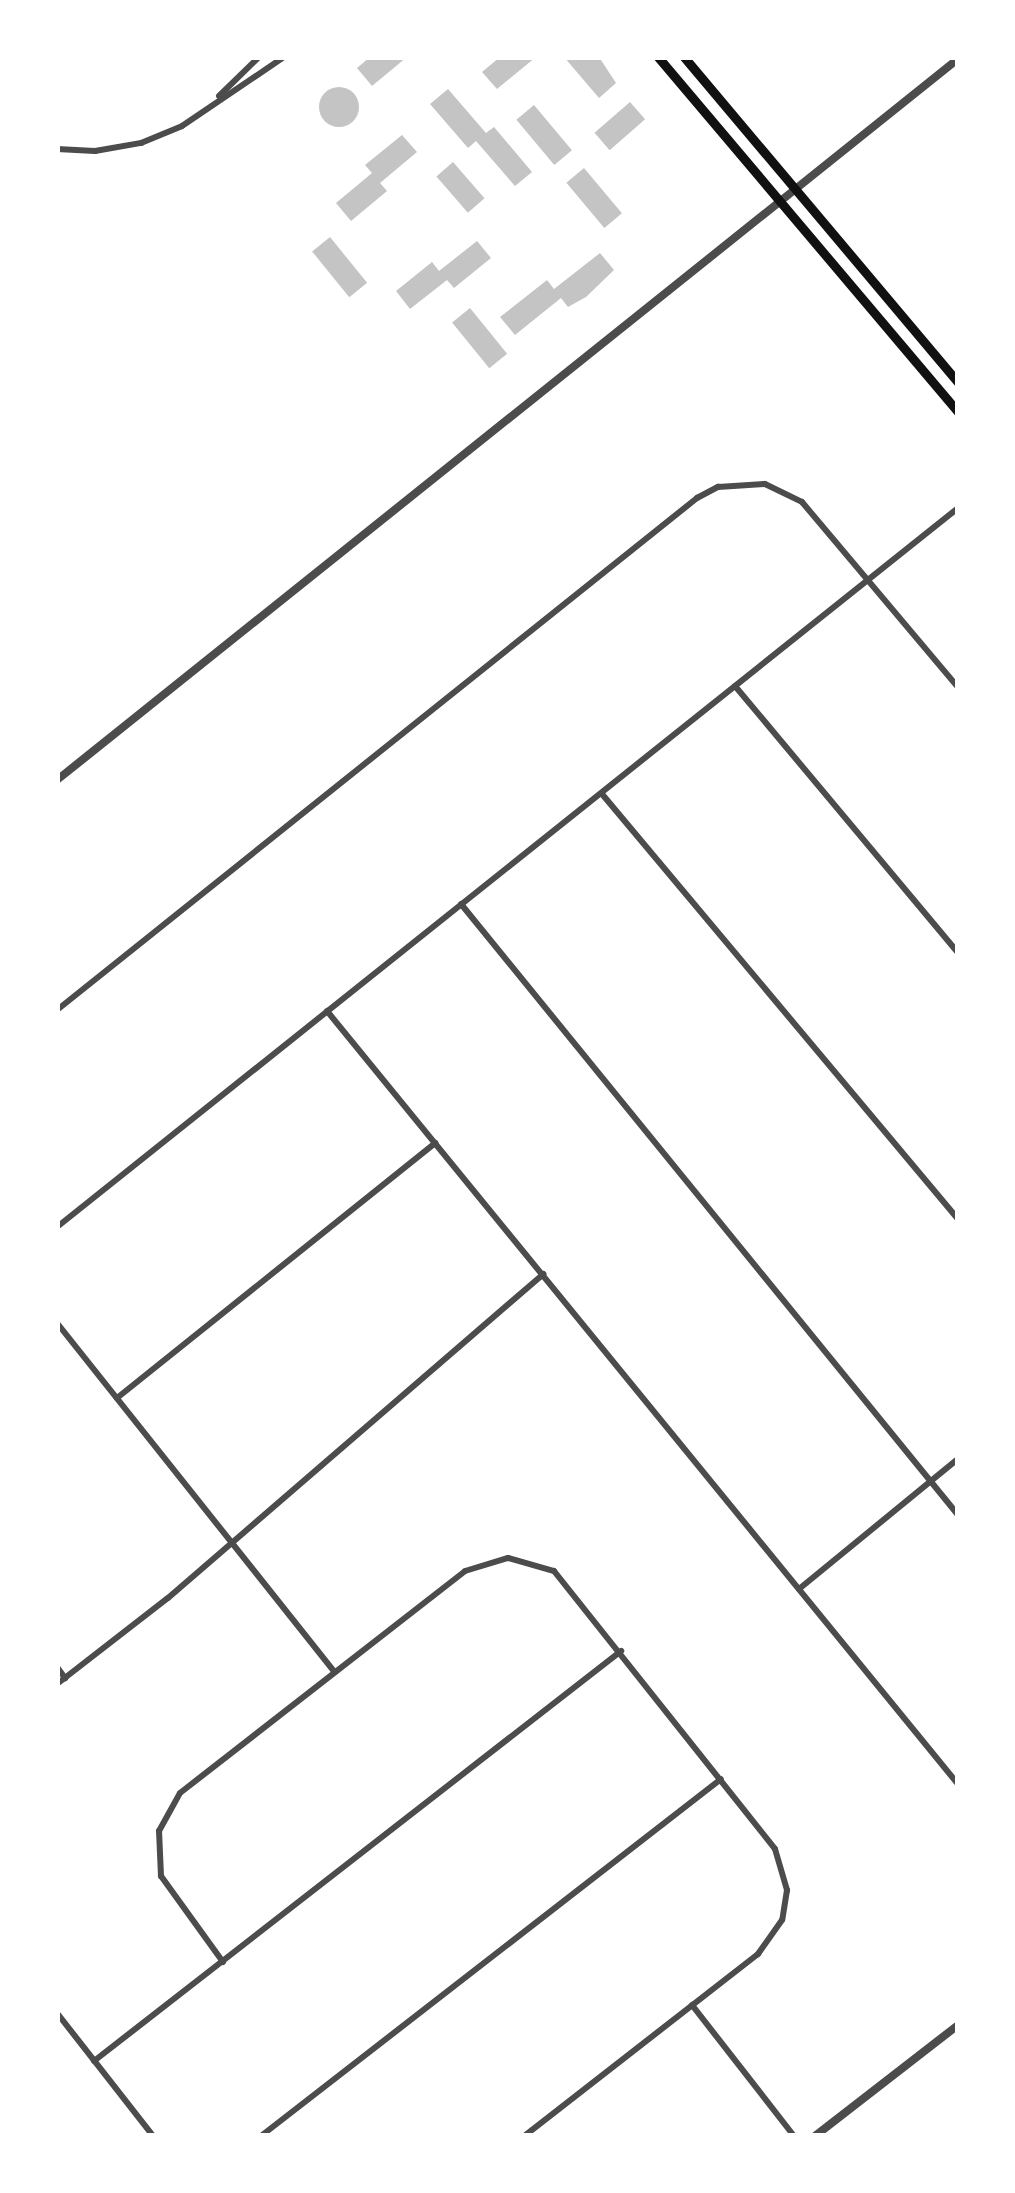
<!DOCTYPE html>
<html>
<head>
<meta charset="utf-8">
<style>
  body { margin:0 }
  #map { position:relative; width:1015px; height:2193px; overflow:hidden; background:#fff; font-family:Rubik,sans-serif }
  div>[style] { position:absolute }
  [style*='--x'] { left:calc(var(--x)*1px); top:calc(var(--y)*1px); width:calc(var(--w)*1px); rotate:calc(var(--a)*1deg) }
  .building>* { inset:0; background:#c4c4c4; transform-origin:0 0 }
  .round { border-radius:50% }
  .minor>* { height:6px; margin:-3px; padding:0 3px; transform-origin:3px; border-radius:3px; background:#4c4c4c }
  .tertiary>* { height:8px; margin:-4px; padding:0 4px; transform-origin:4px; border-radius:4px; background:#4c4c4c }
  .primary>* { height:9px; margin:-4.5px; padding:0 4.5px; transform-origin:4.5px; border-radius:4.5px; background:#111 }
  span { translate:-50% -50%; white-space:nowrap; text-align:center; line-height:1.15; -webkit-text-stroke:12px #fff; paint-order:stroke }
  .frame { position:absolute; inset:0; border:60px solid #fff; pointer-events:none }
</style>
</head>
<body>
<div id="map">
  <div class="building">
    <div style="clip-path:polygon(370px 57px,407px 57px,372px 86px,357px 68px)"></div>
    <div style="clip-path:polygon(500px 57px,536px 57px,497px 89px,482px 72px)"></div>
    <div style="clip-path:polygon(564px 57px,599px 57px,616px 83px,599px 98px)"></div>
    <div class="round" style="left:319px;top:87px;width:40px;height:40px"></div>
    <div style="clip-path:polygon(448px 89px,486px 133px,494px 127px,532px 172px,515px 186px,476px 141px,468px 148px,430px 104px)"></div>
    <div style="left:630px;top:102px;width:23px;height:47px;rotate:49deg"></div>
    <div style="left:534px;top:105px;width:59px;height:23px;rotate:50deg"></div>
    <div style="clip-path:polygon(402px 135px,417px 152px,380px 183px,387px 191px,351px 221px,336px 203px,372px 173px,365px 165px)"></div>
    <div style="left:453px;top:162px;width:48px;height:22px;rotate:49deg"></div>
    <div style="left:584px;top:168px;width:59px;height:23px;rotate:50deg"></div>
    <div style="left:330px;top:237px;width:59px;height:23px;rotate:51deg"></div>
    <div style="clip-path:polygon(477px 241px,491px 258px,454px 288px,447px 280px,410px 309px,396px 291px,432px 262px,439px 271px)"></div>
    <div style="clip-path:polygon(600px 253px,614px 270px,586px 297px,568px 307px,561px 298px,515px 335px,500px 317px,547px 280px,554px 289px)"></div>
    <div style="left:470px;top:308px;width:59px;height:23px;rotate:51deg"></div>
  </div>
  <div class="minor">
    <div style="--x:219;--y:96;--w:56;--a:-44.3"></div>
    <div style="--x:57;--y:149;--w:38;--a:3"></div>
    <div style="--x:95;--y:151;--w:47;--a:-9.9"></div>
    <div style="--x:141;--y:143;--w:44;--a:-22.5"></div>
    <div style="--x:182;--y:126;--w:123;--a:-34.1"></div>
    <div style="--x:735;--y:686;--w:348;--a:50.1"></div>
    <div style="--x:602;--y:794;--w:554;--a:50.05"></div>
    <div style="--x:461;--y:904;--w:788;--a:50.87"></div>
    <div style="--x:57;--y:1010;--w:820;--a:-38.66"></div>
    <div style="--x:697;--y:498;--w:24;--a:-28"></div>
    <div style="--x:718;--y:487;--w:47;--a:-3.7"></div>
    <div style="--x:765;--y:484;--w:41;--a:25.9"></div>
    <div style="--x:802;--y:502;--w:242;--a:49.9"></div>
    <div style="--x:327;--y:1011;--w:998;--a:50.78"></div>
    <div style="--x:57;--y:1227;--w:1153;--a:-38.59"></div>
    <div style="--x:57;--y:1323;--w:446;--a:51.5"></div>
    <div style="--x:117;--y:1398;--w:408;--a:-38.7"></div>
    <div style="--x:799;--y:1589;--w:205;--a:-39.3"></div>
    <div style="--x:57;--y:1667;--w:14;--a:54"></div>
    <div style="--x:57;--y:1684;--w:140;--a:-37.8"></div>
    <div style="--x:168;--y:1598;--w:496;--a:-40.8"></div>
    <div style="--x:223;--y:1962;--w:106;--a:-125.8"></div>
    <div style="--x:161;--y:1876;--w:45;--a:-92.5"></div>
    <div style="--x:159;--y:1831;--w:43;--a:-61.1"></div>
    <div style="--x:180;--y:1793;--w:361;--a:-37.9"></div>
    <div style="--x:465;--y:1571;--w:45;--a:-16.8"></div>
    <div style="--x:508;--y:1558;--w:48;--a:15.8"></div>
    <div style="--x:554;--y:1571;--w:355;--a:51.5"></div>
    <div style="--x:775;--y:1849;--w:43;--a:73.7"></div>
    <div style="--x:787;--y:1890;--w:30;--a:99"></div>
    <div style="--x:782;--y:1920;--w:42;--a:125.2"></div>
    <div style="--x:758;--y:1954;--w:296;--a:142.1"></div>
    <div style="--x:692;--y:2005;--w:166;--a:52.1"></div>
    <div style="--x:57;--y:2013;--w:156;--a:52"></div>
    <div style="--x:94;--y:2061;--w:668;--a:-37.88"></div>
    <div style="--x:261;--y:2136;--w:582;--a:-37.81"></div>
  </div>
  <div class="tertiary">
    <div style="--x:57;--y:780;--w:1154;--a:-38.67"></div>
    <div style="--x:815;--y:2136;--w:181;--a:-37.8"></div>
  </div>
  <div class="primary">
    <div style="--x:658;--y:57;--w:465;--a:49.8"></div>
    <div style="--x:684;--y:57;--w:425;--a:49.9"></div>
  </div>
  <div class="frame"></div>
</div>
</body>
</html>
